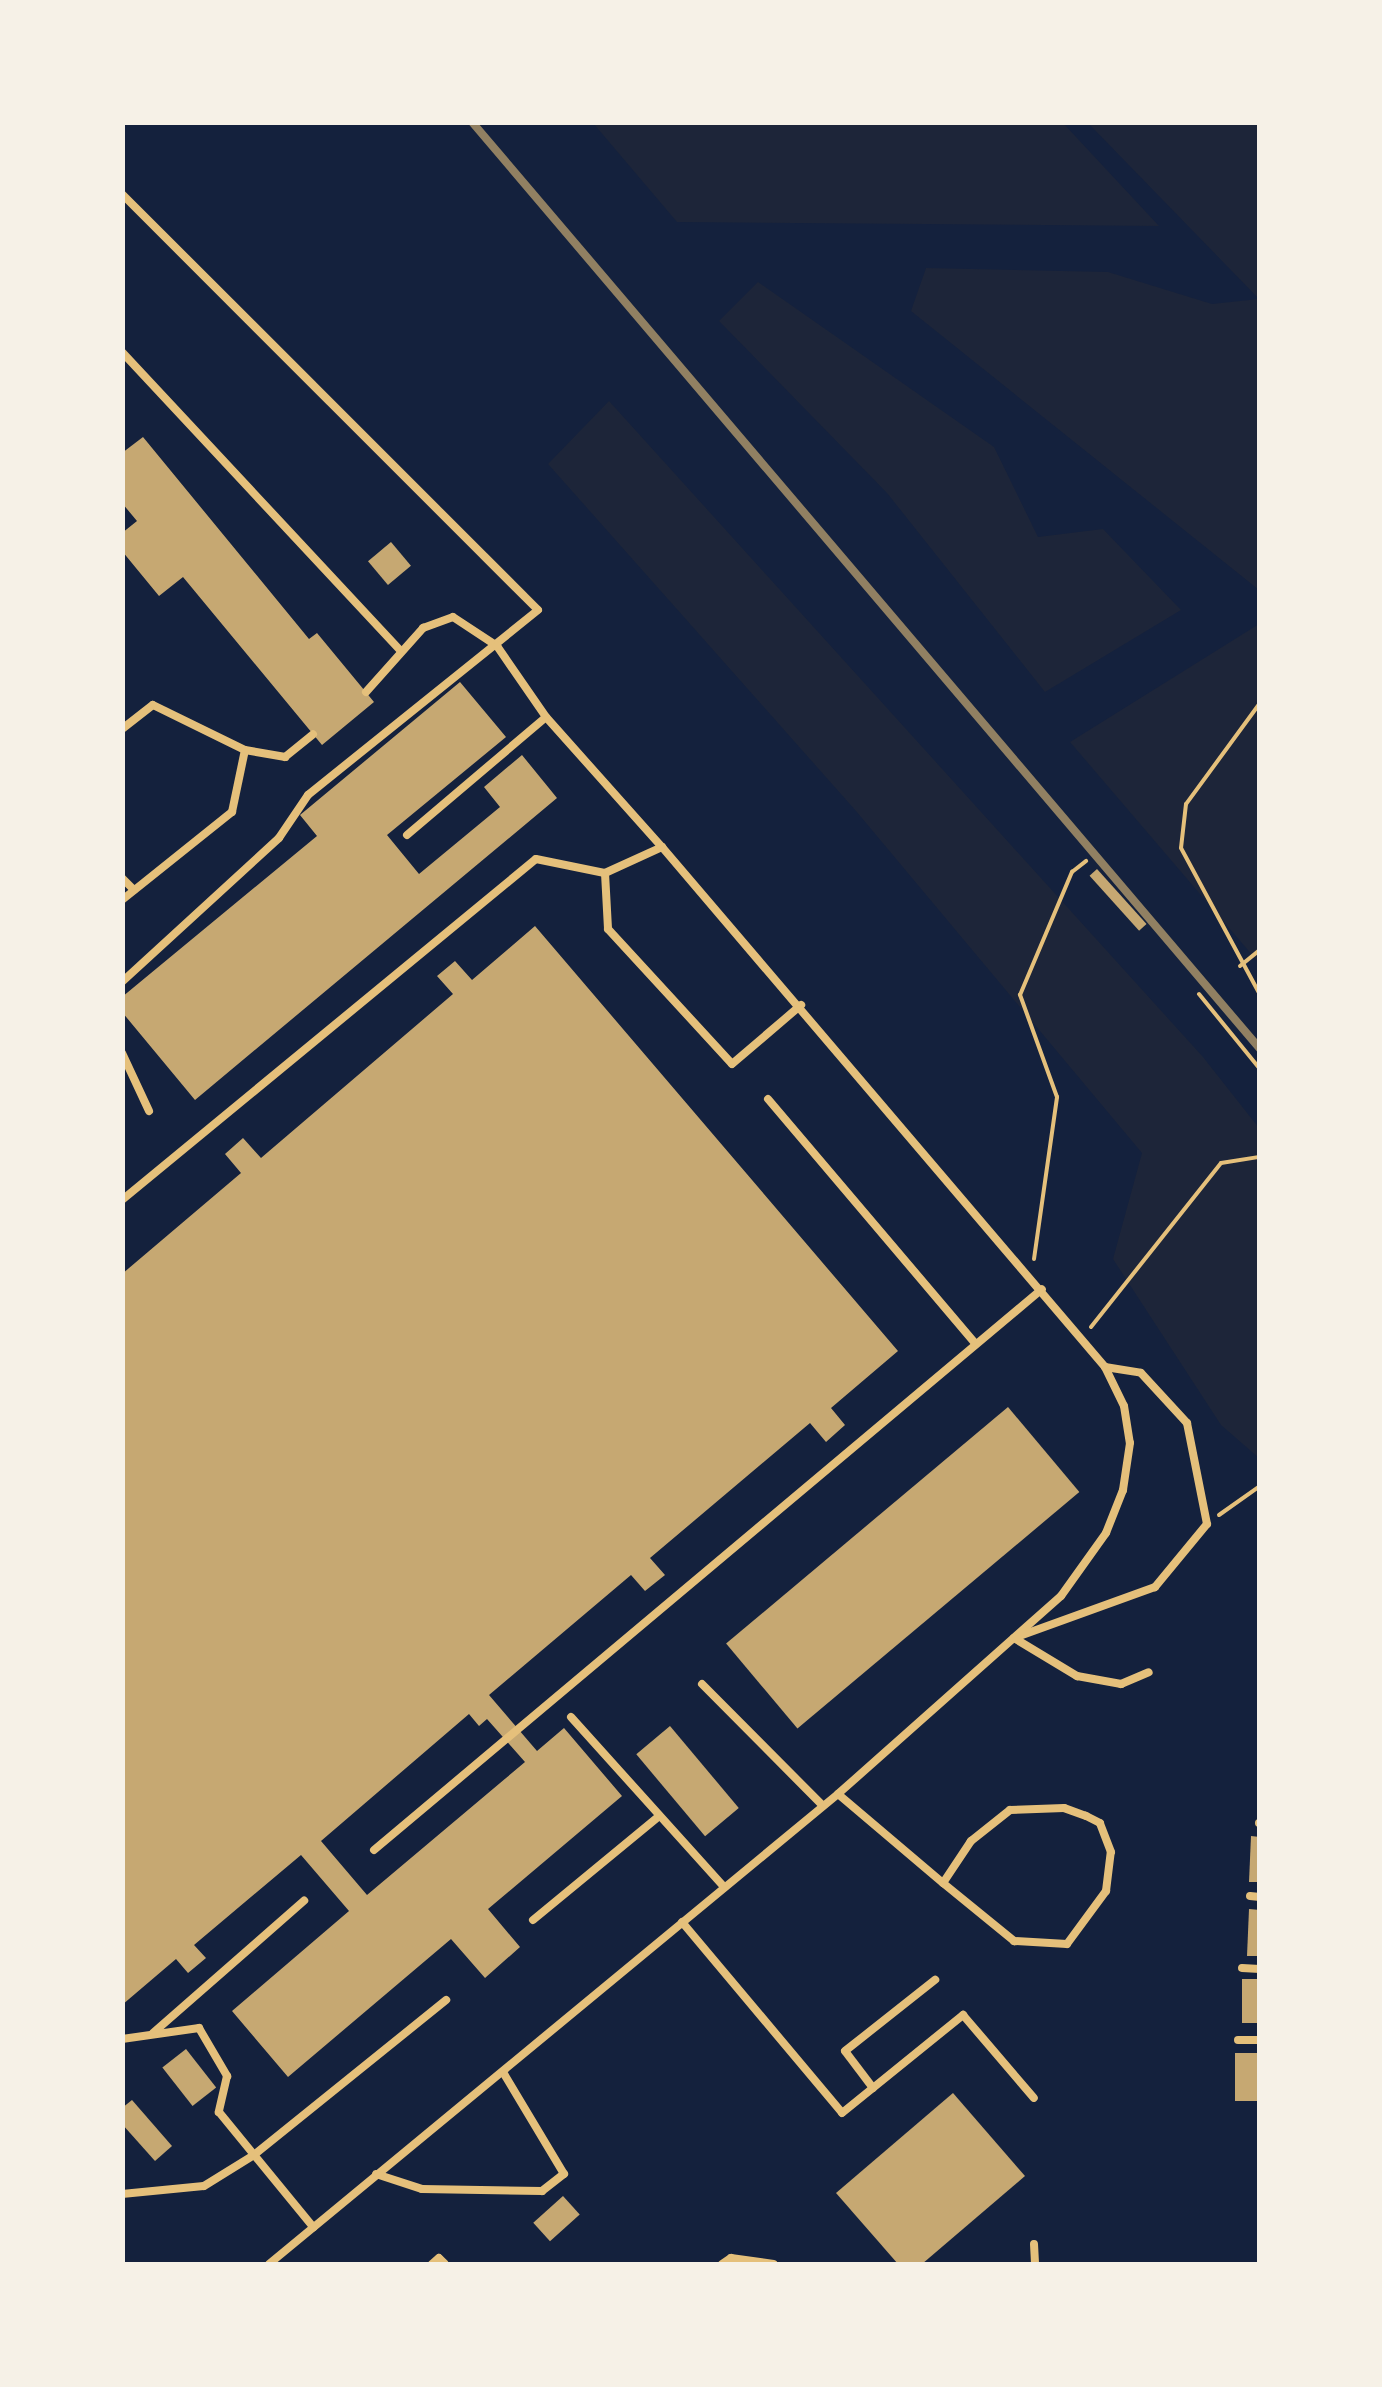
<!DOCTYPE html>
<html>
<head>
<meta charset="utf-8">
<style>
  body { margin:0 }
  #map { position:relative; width:1382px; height:2387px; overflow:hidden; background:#14213d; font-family:Ubuntu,sans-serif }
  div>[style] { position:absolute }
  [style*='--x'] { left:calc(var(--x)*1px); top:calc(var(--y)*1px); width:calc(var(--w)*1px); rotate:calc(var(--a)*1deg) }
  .green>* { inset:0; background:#1d2539 }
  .building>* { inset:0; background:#c6a872; transform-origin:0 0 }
  .path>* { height:4px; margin:-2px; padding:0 2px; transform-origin:2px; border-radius:2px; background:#e5c07b }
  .service>* { height:8px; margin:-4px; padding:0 4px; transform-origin:4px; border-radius:4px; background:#e5c07b }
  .rail>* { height:8px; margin:-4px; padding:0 4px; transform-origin:4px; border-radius:4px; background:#918062 }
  span { translate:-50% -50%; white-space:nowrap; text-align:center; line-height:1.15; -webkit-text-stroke:8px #f6f1e7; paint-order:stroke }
  .frame { position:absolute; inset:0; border:125px solid #f6f1e7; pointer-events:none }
</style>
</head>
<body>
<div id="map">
  <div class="green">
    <div style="clip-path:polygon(593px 123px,1063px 123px,1159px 226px,677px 222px)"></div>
    <div style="clip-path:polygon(1088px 123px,1259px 123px,1259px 590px,911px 311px,926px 268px,1108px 272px,1212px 304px,1259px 299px)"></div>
    <div style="clip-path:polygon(758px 282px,994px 447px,1038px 537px,1103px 529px,1181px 610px,1045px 692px,887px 493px,719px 321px)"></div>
    <div style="clip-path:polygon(609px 401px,1203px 1057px,1259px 1128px,1259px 1458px,1221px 1425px,1113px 1259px,1142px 1153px,856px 811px,548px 464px)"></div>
    <div style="clip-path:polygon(1259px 624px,1259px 963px,1070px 742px)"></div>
  </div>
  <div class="building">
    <div style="clip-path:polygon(143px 437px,309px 639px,317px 633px,374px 702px,322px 745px,183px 577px,159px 596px,122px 551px,122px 533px,137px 521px,122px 503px,122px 453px)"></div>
    <div style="left:391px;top:542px;width:31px;height:30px;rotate:50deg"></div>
    <div style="clip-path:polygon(460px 682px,506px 737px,387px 835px,419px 874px,500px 807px,484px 787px,522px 755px,557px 798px,195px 1100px,122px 1012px,122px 997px,317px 836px,300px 815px)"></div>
    <div style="left:1097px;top:869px;width:74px;height:10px;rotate:48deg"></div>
    <div style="clip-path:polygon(evenodd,535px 926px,898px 1351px,831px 1408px,845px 1425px,826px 1442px,810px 1423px,650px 1558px,665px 1575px,645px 1591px,631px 1575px,489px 1695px,537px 1751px,564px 1728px,622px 1796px,488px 1909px,520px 1947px,485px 1978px,451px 1939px,288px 2077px,232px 2011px,349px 1911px,301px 1855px,194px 1945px,206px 1958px,188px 1973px,176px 1959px,122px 2005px,122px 1274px,241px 1173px,225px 1154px,243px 1138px,261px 1158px,453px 994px,437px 976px,455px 961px,472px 980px,535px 926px,469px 1714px,479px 1726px,487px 1719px,525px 1762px,367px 1895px,321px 1841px,469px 1714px)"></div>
    <div style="left:1008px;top:1407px;width:111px;height:368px;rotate:50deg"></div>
    <div style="left:670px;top:1726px;width:107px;height:44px;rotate:50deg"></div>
    <div style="clip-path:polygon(1251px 1836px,1260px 1837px,1260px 1882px,1249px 1882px)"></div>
    <div style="clip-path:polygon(1249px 1909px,1260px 1910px,1260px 1956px,1247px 1956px)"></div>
    <div style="left:1242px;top:1979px;width:18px;height:44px"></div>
    <div style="left:186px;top:2049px;width:49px;height:30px;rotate:52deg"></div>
    <div style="left:1235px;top:2053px;width:25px;height:48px"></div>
    <div style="clip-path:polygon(953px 2093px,1025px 2176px,922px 2264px,898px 2264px,836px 2193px)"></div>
    <div style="clip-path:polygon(132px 2100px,172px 2146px,155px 2161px,122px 2124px,122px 2108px)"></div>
    <div style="left:563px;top:2196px;width:25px;height:40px;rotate:48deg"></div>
  </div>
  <div class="path">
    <div style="--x:1260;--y:703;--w:125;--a:126.2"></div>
    <div style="--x:1186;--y:804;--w:44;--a:96.5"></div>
    <div style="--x:1181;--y:848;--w:167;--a:61.7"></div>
    <div style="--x:1240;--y:966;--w:26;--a:-39"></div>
    <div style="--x:1199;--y:994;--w:97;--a:50.9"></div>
    <div style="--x:1034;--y:1259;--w:164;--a:-81.9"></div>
    <div style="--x:1057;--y:1097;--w:109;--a:-109.9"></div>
    <div style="--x:1020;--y:995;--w:134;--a:-67.1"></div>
    <div style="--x:1072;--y:872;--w:18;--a:-38"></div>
    <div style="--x:1091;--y:1327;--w:209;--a:-51.6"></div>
    <div style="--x:1221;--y:1163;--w:39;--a:-9"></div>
    <div style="--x:1219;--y:1515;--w:50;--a:-35.3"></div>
  </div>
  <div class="service">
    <div style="--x:122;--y:194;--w:588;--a:45"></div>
    <div style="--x:538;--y:610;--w:295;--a:141.2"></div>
    <div style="--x:308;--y:795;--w:52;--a:124"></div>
    <div style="--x:279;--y:838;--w:213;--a:137.5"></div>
    <div style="--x:122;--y:352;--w:408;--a:47"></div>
    <div style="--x:366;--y:692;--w:86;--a:-48.3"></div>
    <div style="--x:423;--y:628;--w:32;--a:-20"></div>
    <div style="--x:453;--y:617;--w:53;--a:33.4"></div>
    <div style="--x:497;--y:646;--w:86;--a:55.4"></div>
    <div style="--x:546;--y:717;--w:174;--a:48.3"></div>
    <div style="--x:122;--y:729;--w:39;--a:-38"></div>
    <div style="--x:153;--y:705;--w:102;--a:26.1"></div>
    <div style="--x:245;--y:750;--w:41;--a:9.9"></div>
    <div style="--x:285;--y:757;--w:36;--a:-39"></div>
    <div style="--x:407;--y:835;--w:182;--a:-40.3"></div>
    <div style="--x:605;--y:873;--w:56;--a:86.9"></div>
    <div style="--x:608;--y:929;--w:183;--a:47.4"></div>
    <div style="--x:732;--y:1064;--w:91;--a:-40.5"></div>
    <div style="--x:122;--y:878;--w:17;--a:45"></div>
    <div style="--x:122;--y:900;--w:141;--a:-38.7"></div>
    <div style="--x:232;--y:812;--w:63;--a:-78.2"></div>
    <div style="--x:122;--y:1053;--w:64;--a:65"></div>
    <div style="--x:768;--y:1099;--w:321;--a:49.7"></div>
    <div style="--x:122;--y:1200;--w:536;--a:-39.48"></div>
    <div style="--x:536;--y:859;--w:70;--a:11.5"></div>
    <div style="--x:605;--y:873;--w:63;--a:-24.5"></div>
    <div style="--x:662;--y:847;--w:683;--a:49.57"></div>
    <div style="--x:1105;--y:1367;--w:43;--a:64"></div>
    <div style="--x:1124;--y:1406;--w:37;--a:81"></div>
    <div style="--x:1130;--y:1443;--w:48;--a:98.5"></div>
    <div style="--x:1123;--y:1490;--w:46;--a:111.6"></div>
    <div style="--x:1106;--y:1533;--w:77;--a:125.5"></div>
    <div style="--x:1061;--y:1596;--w:298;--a:138.4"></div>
    <div style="--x:838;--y:1794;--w:738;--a:140.44"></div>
    <div style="--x:1105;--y:1367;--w:36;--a:9"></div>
    <div style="--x:1141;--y:1373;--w:68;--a:47.4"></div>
    <div style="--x:1187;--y:1423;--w:103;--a:78.8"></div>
    <div style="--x:1207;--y:1524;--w:82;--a:129.5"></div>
    <div style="--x:1155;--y:1587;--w:150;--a:160.1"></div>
    <div style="--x:1014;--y:1638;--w:74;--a:31.1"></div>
    <div style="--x:1077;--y:1676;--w:45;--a:10.3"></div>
    <div style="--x:1121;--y:1684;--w:30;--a:-23"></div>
    <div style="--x:702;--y:1684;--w:170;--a:45.2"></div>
    <div style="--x:571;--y:1717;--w:229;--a:48"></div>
    <div style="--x:838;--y:1794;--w:138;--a:40.3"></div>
    <div style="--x:943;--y:1883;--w:92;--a:39.2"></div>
    <div style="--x:1014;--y:1941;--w:53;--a:3.2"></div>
    <div style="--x:1067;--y:1944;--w:66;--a:-53.7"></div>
    <div style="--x:1106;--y:1891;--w:39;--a:-83"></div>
    <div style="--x:1111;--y:1852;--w:31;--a:-111"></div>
    <div style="--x:1100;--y:1823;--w:16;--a:-153"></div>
    <div style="--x:1086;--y:1816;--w:23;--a:-160"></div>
    <div style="--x:1064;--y:1808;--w:54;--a:177.9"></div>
    <div style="--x:1010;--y:1810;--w:50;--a:141.5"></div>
    <div style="--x:971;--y:1841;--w:50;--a:123.7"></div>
    <div style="--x:1259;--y:1823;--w:1;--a:0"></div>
    <div style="--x:374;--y:1850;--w:872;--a:-40.02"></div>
    <div style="--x:1250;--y:1896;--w:10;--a:6"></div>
    <div style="--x:533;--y:1920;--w:163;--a:-39.5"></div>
    <div style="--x:682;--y:1922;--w:249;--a:50"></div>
    <div style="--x:842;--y:2113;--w:156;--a:-39"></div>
    <div style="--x:963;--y:2015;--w:109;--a:49.5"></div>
    <div style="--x:1242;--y:1968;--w:18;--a:3"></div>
    <div style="--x:153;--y:2033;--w:201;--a:-41.2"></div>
    <div style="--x:122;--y:2039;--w:78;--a:-8.1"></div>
    <div style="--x:199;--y:2028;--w:56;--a:59.7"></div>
    <div style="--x:227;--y:2076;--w:37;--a:103"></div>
    <div style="--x:219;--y:2112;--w:149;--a:50.7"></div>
    <div style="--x:1238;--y:2040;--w:22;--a:0"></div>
    <div style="--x:873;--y:2088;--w:46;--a:-127.1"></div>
    <div style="--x:845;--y:2051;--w:115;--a:-38.3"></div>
    <div style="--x:376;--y:2174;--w:48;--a:18.1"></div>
    <div style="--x:422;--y:2189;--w:120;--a:1"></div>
    <div style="--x:542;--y:2191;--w:28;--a:-38"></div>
    <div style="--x:564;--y:2174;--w:119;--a:-120.9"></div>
    <div style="--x:122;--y:2194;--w:82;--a:-5.6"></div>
    <div style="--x:204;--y:2186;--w:59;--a:-31.8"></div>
    <div style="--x:254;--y:2155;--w:247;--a:-38.9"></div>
    <div style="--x:1034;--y:2244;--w:20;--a:87"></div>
    <div style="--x:432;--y:2264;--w:9;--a:-41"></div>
    <div style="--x:439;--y:2258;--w:8;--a:45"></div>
    <div style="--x:722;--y:2264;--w:11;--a:-34"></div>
    <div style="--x:731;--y:2258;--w:43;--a:7.9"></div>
  </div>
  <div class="rail">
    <div style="--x:472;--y:122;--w:1217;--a:49.63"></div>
  </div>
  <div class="frame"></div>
</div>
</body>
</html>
